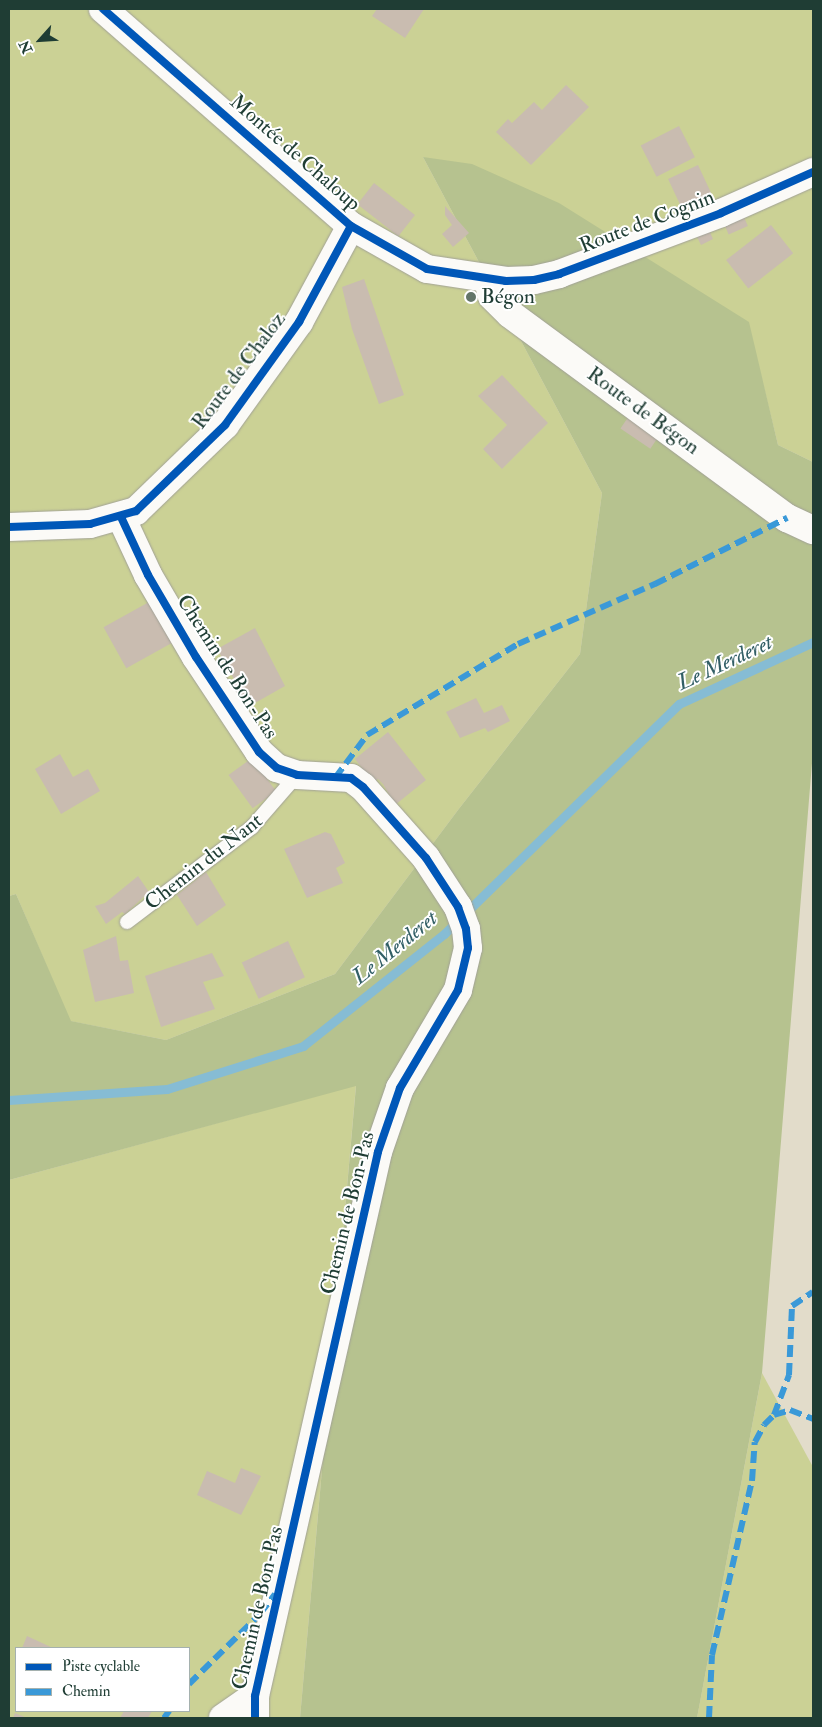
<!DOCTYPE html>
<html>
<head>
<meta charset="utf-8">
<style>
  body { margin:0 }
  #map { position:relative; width:822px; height:1727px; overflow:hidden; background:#e2dcca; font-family:"IM FELL Double Pica",serif }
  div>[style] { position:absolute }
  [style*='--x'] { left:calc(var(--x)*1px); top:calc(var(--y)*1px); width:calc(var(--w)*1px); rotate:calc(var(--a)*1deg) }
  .green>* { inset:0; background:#cbd195 }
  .forest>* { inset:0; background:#b6c28f }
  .stream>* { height:9px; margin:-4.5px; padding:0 4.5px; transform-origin:4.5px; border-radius:4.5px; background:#86bcd4 }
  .building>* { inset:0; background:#c9bcb0; transform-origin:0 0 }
  .roads { filter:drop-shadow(0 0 1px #a1a196) drop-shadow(0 0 1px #a1a196) }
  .lane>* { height:14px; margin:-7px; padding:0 7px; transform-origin:7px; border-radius:7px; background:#fbfaf7 }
  .street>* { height:28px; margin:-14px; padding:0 14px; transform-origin:14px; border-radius:14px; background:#fbfaf7 }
  .secondary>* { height:28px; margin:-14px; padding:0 14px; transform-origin:14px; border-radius:14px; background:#fbfaf7 }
  .quiet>* { height:6px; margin-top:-3px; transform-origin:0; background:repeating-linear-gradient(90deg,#3a99d8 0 12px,transparent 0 18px) }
  .cycleway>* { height:8px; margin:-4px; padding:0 4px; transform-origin:4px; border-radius:4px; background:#0057b8 }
  .dots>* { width:14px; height:14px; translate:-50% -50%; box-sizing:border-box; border:2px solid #fff; border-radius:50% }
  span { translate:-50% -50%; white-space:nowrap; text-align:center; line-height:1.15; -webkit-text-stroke:4px #fff; paint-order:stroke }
  .street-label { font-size:21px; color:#1f3d34 }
  .poi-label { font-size:21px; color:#1f3d34 }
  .left { translate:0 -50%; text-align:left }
  .water-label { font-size:22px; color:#325f66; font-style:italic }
  .frame { position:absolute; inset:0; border:10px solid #1f3d34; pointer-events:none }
  .legend { position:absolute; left:15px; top:1647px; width:175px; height:65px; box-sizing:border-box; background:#fff; border:1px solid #a5b1ae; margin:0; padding:6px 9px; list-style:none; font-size:15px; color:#1f3d34 }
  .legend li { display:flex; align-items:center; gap:10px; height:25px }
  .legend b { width:25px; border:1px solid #a5b1ae }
  .north { position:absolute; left:15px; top:15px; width:50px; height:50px; -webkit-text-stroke:4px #fff; paint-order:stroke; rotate:244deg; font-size:14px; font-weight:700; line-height:20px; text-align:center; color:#1f3d34 }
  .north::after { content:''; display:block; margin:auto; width:18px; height:22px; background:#1f3d34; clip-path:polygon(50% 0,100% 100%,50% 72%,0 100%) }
</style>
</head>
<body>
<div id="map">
  <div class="green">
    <div style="clip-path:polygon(9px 9px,813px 9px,813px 462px,778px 445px,748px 322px,423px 157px,602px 493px,580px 654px,458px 810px,335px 974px,166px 1040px,70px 1021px,16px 894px,9px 896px)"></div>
    <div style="clip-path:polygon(evenodd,356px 1085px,300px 1718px,9px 1718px,9px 1180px,356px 1085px,16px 1648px,189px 1648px,189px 1711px,16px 1711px,16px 1648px)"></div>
    <div style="clip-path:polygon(762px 1373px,813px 1467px,813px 1718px,697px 1718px)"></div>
  </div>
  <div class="forest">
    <div style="clip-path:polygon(423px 157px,472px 164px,559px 203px,749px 322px,778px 445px,813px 462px,813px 751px,762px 1373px,697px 1718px,300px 1718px,356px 1086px,9px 1180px,9px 896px,16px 894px,71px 1021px,166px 1040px,335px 974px,458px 810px,580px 654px,602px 493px)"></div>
  </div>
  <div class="stream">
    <div style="--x:9;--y:1100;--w:158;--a:-4"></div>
    <div style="--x:167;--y:1089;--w:143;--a:-17.5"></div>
    <div style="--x:303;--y:1046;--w:180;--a:-38.5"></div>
    <div style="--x:444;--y:934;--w:329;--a:-44.4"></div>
    <div style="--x:679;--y:704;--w:148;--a:-24.8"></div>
  </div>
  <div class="building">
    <div style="clip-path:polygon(377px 9px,424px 9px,405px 38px,372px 16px)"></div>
    <div style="clip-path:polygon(566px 85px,589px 107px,531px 165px,496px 132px,508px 119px,512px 123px,534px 102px,542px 110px)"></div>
    <div style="left:679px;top:126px;width:35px;height:43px;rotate:63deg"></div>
    <div style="left:698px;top:165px;width:31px;height:33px;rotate:65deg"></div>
    <div style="left:374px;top:183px;width:52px;height:27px;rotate:38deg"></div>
    <div style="clip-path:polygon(445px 206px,469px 233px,453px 247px,442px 234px,452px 225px,445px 215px)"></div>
    <div style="left:743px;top:215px;width:12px;height:21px;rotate:66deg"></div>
    <div style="left:771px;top:225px;width:36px;height:57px;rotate:52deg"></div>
    <div style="clip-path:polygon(709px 230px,713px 239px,701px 245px,696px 235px)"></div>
    <div style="clip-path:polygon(364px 279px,404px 395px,379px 404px,352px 329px,342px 287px)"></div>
    <div style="clip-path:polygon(502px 375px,548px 423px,502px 469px,483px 449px,507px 425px,478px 396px)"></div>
    <div style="left:635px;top:407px;width:36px;height:26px;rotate:34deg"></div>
    <div style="left:149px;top:602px;width:47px;height:52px;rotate:61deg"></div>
    <div style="clip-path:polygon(255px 628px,285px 686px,244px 709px,232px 684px,235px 681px,217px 649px)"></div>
    <div style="clip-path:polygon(476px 698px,484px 713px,502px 705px,510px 721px,488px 732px,485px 728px,460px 738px,446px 712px)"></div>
    <div style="clip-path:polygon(388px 732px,426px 780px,395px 805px,383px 784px,378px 779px,373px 783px,355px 759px)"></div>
    <div style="clip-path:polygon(60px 754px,73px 777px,88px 769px,100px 791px,61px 814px,35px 769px)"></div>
    <div style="left:252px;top:758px;width:41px;height:29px;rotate:54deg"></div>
    <div style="clip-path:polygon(325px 832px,331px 834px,345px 863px,336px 868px,343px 883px,307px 898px,284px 849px)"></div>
    <div style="clip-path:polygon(206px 872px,226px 905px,197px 926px,177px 895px)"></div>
    <div style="clip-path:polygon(138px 876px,149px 892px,125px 914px,122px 912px,106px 924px,95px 906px,105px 903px)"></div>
    <div style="clip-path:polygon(116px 936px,120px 961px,128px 960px,134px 993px,95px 1002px,83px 950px)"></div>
    <div style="left:288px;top:941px;width:40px;height:51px;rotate:65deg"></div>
    <div style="clip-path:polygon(212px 953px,224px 976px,203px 982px,215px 1009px,161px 1027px,145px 976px)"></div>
    <div style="clip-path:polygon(241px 1468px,261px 1476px,241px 1515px,197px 1495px,207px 1471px,235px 1483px)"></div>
    <div style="clip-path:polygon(27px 1636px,53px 1648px,22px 1648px)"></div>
    <div style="clip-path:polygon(124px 1711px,152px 1711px,148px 1718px,120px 1718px)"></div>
    <div style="clip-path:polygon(15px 1713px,27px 1718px,13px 1718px)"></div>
  </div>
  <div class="roads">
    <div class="lane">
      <div style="--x:127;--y:922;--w:157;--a:-37.2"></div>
      <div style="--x:252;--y:827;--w:69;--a:-49.1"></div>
    </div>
    <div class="street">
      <div style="--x:488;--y:280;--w:16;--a:76"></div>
      <div style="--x:492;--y:296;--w:25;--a:45"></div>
      <div style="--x:510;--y:314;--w:344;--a:36.4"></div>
      <div style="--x:787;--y:518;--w:29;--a:25"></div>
      <div style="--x:121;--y:517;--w:64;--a:65"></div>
      <div style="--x:148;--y:575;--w:95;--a:59.7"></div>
      <div style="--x:196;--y:657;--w:114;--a:56.4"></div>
      <div style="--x:259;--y:752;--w:24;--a:42"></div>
      <div style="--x:277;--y:768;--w:21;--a:19"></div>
      <div style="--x:297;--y:775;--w:54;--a:3.2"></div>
      <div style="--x:351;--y:778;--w:15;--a:37"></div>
      <div style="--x:363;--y:787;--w:95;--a:48.4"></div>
      <div style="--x:426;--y:858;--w:59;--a:56.9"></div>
      <div style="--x:458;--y:907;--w:23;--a:70"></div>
      <div style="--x:466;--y:929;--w:19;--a:84"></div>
      <div style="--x:468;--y:948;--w:43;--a:103.4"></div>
      <div style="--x:458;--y:990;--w:114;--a:120.6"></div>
      <div style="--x:400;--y:1088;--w:68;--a:109"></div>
      <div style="--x:378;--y:1152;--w:558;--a:102.74"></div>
      <div style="--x:255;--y:1696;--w:22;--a:90"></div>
      <div style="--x:9;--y:527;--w:81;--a:-2.1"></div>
      <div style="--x:90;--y:524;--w:48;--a:-15.8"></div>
      <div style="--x:136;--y:511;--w:124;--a:-44"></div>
      <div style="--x:225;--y:425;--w:127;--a:-54.3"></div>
      <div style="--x:299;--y:322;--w:109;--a:-61.6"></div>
      <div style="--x:223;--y:1718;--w:39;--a:-35"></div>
    </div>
    <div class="secondary">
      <div style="--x:103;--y:9;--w:330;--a:41.2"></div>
      <div style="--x:351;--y:226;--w:87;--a:29.5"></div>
      <div style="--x:427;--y:269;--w:80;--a:8.6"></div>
      <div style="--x:506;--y:281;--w:28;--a:-2"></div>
      <div style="--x:534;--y:280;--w:26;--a:-13"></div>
      <div style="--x:559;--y:274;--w:173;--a:-20.6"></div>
      <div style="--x:721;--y:213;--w:101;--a:-24"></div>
    </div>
  </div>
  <div class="quiet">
    <div style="--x:335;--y:778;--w:54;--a:-53.3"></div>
    <div style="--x:367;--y:735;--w:176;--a:-31.1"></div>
    <div style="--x:518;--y:644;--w:150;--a:-23.7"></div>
    <div style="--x:655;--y:584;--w:148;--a:-26.6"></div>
    <div style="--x:774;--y:1415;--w:43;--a:-69.4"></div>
    <div style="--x:789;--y:1375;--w:69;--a:-87.5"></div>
    <div style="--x:792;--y:1306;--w:25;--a:-34"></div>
    <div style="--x:189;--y:1684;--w:100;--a:-44.6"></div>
    <div style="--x:260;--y:1614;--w:25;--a:-53"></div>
    <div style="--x:164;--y:1718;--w:9;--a:-54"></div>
    <div style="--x:709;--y:1718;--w:63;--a:-87.3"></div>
    <div style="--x:712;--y:1655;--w:179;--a:-77.1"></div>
    <div style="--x:752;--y:1481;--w:39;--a:-86"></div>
    <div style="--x:755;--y:1442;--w:19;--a:-62"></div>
    <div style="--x:764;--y:1425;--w:14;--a:-45"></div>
    <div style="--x:774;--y:1415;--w:17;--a:-17"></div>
    <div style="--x:790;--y:1410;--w:25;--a:21"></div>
  </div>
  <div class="cycleway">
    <div style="--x:103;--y:9;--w:330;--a:41.2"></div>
    <div style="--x:351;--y:226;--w:87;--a:29.5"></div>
    <div style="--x:427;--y:269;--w:80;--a:8.6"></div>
    <div style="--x:506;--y:281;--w:28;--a:-2"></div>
    <div style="--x:534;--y:280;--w:26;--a:-13"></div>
    <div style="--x:559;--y:274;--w:173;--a:-20.6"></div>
    <div style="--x:721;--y:213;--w:101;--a:-24"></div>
    <div style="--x:121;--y:517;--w:64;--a:65"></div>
    <div style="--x:148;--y:575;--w:95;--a:59.7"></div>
    <div style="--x:196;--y:657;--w:114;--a:56.4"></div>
    <div style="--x:259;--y:752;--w:24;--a:42"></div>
    <div style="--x:277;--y:768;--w:21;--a:19"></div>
    <div style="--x:297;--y:775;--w:54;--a:3.2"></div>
    <div style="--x:351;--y:778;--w:15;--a:37"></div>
    <div style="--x:363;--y:787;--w:95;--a:48.4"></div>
    <div style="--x:426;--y:858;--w:59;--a:56.9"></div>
    <div style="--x:458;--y:907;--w:23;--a:70"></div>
    <div style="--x:466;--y:929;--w:19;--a:84"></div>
    <div style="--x:468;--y:948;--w:43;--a:103.4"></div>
    <div style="--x:458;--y:990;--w:114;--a:120.6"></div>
    <div style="--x:400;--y:1088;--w:68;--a:109"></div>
    <div style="--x:378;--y:1152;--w:558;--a:102.74"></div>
    <div style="--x:255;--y:1696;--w:22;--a:90"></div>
    <div style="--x:9;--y:527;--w:81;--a:-2.1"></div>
    <div style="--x:90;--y:524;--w:48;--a:-15.8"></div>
    <div style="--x:136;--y:511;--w:124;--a:-44"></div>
    <div style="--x:225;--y:425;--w:127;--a:-54.3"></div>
    <div style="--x:299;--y:322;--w:109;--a:-61.6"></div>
  </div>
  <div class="dots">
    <div style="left:471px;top:297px;background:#637568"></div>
  </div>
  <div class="street-label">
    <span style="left:295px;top:153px;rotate:41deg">Montée de Chaloup</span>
    <span style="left:647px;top:222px;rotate:-21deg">Route de Cognin</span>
    <span style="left:239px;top:371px;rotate:-53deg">Route de Chaloz</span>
    <span style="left:643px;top:411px;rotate:36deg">Route de Bégon</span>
    <span style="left:227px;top:667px;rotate:57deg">Chemin de Bon-Pas</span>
    <span style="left:204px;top:862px;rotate:-38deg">Chemin du Nant</span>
    <span style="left:348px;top:1213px;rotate:-76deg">Chemin de Bon-Pas</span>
    <span style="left:258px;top:1608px;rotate:-77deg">Chemin de Bon-Pas</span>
  </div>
  <div class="poi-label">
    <span class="left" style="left:481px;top:297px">Bégon</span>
  </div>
  <div class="water-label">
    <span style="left:725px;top:663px;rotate:-25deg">Le Merderet</span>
    <span style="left:395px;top:948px;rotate:-39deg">Le Merderet</span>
  </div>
  <div class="frame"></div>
  <ul class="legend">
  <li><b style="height:6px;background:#0057b8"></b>Piste cyclable</li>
  <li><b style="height:6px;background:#3a99d8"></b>Chemin</li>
  </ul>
  <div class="north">N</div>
</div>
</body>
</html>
